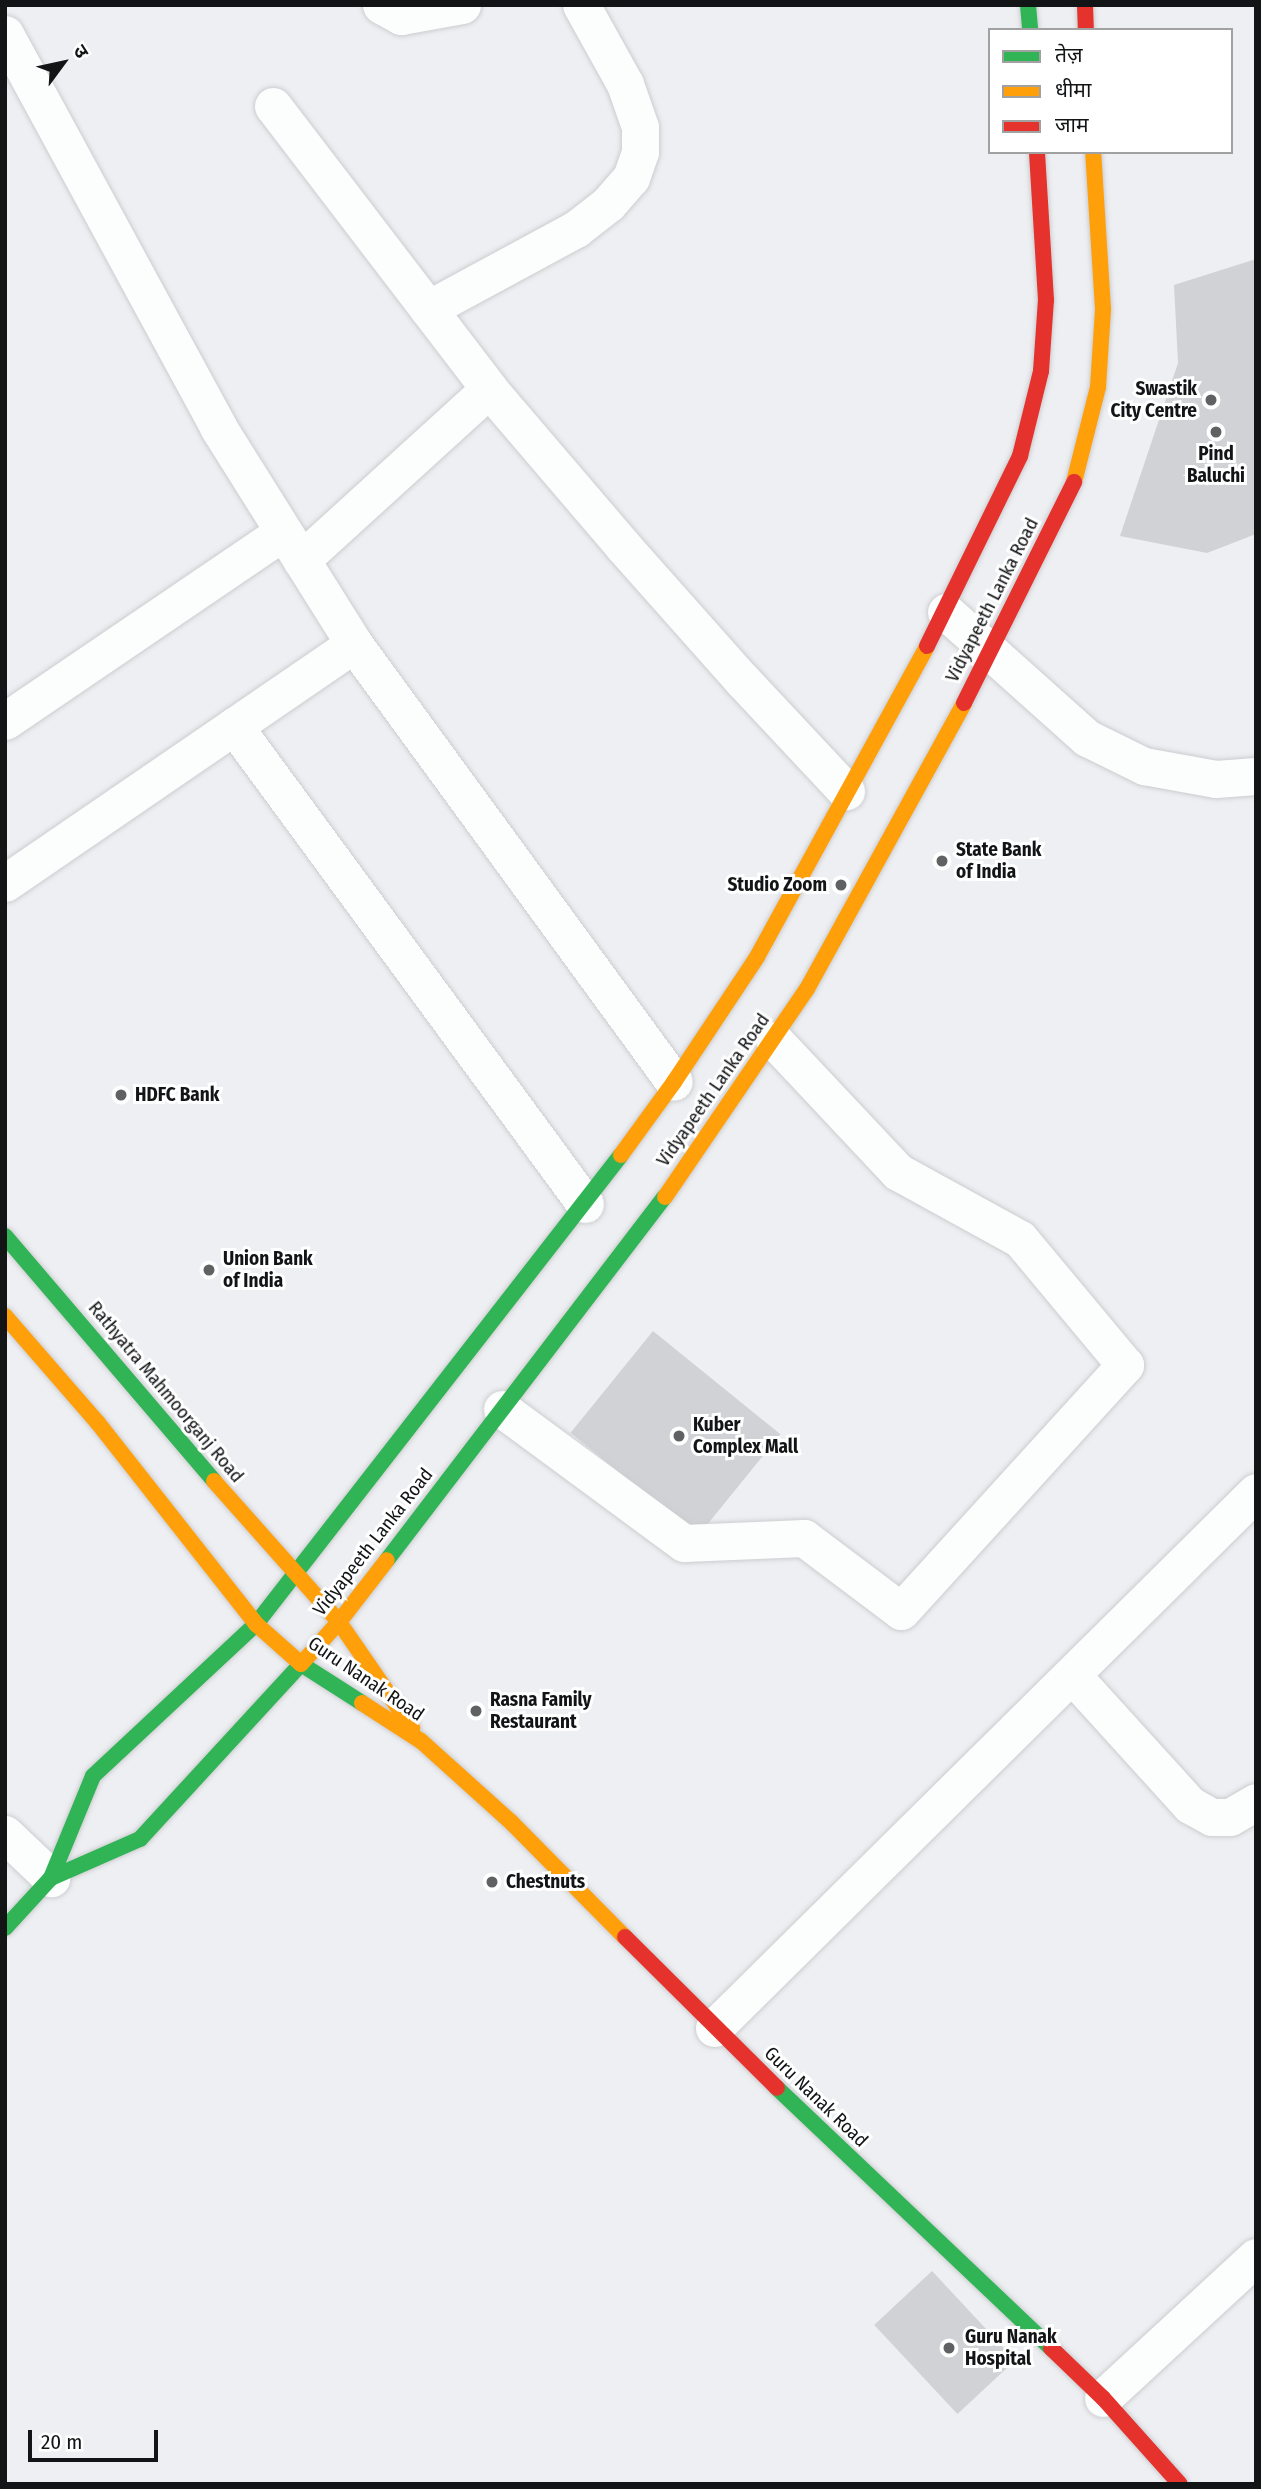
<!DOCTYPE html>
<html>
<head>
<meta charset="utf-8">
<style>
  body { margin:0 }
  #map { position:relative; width:1261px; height:2489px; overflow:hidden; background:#eeeff2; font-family:"Fira Sans Condensed","Noto Sans Devanagari",sans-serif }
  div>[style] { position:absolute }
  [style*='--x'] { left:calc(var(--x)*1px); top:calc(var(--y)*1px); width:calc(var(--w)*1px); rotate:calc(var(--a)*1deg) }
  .building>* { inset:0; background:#d1d2d5; transform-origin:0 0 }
  .roads { filter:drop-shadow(0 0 2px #cccdd0) drop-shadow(0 0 2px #cccdd0) }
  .street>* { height:37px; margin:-18.5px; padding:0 18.5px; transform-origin:18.5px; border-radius:18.5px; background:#fcfdfd }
  .fast>* { height:16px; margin:-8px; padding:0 8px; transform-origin:8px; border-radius:8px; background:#30b455 }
  .slow>* { height:16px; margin:-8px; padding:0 8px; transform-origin:8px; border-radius:8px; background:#ff9f0a }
  .jam>* { height:16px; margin:-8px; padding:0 8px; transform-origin:8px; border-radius:8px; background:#e5322d }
  .dots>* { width:19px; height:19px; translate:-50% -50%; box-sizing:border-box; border:4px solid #fff; border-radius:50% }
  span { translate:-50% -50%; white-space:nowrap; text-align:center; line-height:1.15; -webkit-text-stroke:6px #fff; paint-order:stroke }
  .poi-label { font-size:19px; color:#131416; font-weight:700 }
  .right { translate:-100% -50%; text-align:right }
  .left { translate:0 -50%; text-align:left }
  .street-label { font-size:19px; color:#131416 }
  .frame { position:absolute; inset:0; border:7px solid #131416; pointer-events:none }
  .legend { position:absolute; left:988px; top:28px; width:245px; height:126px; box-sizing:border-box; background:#fff; border:2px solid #a1a1a2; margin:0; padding:9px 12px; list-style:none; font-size:21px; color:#131416 }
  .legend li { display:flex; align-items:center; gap:14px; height:35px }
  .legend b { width:35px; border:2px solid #a1a1a2 }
  .north { position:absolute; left:28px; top:28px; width:70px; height:70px; -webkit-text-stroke:5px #fff; paint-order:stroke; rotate:57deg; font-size:19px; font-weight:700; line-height:28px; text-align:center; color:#131416 }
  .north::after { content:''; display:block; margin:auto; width:24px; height:32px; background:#131416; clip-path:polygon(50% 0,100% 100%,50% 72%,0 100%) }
  .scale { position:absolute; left:28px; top:2430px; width:130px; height:32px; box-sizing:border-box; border:4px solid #131416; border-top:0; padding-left:9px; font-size:21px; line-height:24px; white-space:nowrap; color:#131416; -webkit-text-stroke:5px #fff; paint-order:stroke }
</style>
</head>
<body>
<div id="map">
  <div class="building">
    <div style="clip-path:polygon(1256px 259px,1256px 534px,1207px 553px,1120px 536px,1178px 363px,1174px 285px)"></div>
    <div style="left:653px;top:1331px;width:164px;height:131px;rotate:39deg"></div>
    <div style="left:932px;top:2271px;width:122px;height:79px;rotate:47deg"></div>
  </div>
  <div class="roads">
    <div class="street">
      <div style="--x:381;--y:5;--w:23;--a:29"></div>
      <div style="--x:401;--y:16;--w:62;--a:-10.2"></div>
      <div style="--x:5;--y:34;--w:447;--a:61.5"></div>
      <div style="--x:218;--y:427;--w:256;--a:57.9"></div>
      <div style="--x:354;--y:644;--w:423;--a:145.6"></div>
      <div style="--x:273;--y:106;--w:356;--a:52.6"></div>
      <div style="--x:489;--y:389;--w:254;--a:137.7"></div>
      <div style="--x:428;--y:309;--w:168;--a:-28.4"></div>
      <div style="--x:576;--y:229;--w:41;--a:-38"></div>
      <div style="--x:608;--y:204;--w:35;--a:-49"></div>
      <div style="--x:631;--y:178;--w:28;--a:-71"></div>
      <div style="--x:640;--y:152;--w:25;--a:-90"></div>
      <div style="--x:640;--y:127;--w:46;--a:-109.2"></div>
      <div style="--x:625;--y:84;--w:90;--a:-119.1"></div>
      <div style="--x:489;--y:389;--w:206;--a:49.5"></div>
      <div style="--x:623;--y:546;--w:181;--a:48.4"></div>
      <div style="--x:743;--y:681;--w:151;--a:46.9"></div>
      <div style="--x:946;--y:612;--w:189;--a:41.8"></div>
      <div style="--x:1087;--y:738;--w:64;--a:26.2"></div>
      <div style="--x:1144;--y:766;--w:73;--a:10.2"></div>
      <div style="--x:1216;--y:779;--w:40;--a:-4.3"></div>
      <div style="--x:354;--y:644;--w:542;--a:53.85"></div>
      <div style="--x:5;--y:721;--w:336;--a:-34.2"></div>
      <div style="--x:234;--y:726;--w:593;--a:53.71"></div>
      <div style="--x:502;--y:1409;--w:226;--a:36.4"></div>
      <div style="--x:684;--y:1543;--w:120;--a:-2.4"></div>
      <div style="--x:804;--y:1538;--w:121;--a:37"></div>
      <div style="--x:901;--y:1611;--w:333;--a:-47.7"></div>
      <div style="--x:1125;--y:1365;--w:164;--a:-129.8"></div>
      <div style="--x:1020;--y:1239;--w:139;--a:-151.2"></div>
      <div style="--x:898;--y:1172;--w:181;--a:-133.2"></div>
      <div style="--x:1072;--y:1675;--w:176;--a:47.8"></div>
      <div style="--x:1190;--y:1805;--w:25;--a:29"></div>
      <div style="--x:1212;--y:1817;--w:18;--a:0"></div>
      <div style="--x:1230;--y:1817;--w:30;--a:-30"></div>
      <div style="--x:5;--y:1834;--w:64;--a:43.7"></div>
      <div style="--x:714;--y:2028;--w:762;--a:-44.68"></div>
      <div style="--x:1103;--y:2398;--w:208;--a:-42.7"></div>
    </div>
    <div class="fast">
      <div style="--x:1028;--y:5;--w:25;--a:85"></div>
      <div style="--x:5;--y:1236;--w:322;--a:49.5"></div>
      <div style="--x:387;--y:1560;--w:457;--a:-52.6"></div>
      <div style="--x:256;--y:1624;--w:594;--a:-52.11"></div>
      <div style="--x:51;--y:1878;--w:97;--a:-23.7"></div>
      <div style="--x:140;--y:1839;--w:238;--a:-47.4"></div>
      <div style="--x:301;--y:1664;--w:72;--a:32.6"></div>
      <div style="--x:5;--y:1928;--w:68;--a:-47.4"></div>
      <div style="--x:51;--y:1878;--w:110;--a:-67.6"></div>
      <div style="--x:93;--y:1776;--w:223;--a:-43"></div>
      <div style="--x:777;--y:2088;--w:378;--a:43.5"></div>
    </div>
    <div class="slow">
      <div style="--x:1074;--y:482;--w:98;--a:-75.8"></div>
      <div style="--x:1098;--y:387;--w:78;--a:-86.3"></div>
      <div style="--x:1103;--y:309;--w:157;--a:-93.6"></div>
      <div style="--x:621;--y:1155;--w:90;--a:-54"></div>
      <div style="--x:674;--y:1082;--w:150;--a:-56.4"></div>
      <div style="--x:757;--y:957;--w:354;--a:-61.3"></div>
      <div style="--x:665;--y:1197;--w:252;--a:-55.7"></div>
      <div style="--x:807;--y:989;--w:326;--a:-61.2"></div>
      <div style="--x:5;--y:1316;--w:142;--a:49"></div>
      <div style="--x:98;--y:1423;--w:256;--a:51.8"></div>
      <div style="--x:256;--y:1624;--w:60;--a:41.6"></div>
      <div style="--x:301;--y:1664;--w:57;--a:-47.9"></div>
      <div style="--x:339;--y:1622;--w:78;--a:-52.3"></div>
      <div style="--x:214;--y:1481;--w:188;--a:48.4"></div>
      <div style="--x:339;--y:1622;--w:129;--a:55.4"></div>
      <div style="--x:362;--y:1703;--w:70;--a:32.8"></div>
      <div style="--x:421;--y:1741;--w:122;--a:42"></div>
      <div style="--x:512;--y:1823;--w:161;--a:45.3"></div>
    </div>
    <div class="jam">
      <div style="--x:1085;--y:5;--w:25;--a:88"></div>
      <div style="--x:927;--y:646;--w:212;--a:-63.9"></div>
      <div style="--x:1020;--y:456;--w:88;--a:-76.1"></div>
      <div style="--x:1041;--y:371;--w:71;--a:-86"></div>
      <div style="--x:1046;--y:300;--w:148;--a:-93.5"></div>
      <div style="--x:964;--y:703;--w:247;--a:-63.5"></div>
      <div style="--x:625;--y:1937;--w:214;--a:44.8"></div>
      <div style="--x:1051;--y:2348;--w:72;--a:43.9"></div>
      <div style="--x:1103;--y:2398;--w:115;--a:48.2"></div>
    </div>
  </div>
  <div class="dots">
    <div style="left:1211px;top:400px;background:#606163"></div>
    <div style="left:1216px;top:432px;background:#606163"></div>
    <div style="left:942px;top:861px;background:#606163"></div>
    <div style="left:841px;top:885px;background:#606163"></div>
    <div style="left:121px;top:1095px;background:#606163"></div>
    <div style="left:209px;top:1270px;background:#606163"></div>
    <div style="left:679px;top:1436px;background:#606163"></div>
    <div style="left:476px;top:1711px;background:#606163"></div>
    <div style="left:492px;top:1882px;background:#606163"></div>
    <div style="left:949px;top:2348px;background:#606163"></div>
  </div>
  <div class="poi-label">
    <span class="right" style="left:1197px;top:400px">Swastik<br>City Centre</span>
    <span style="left:1216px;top:465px">Pind<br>Baluchi</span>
    <span class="left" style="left:956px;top:861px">State Bank<br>of India</span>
    <span class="right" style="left:827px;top:885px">Studio Zoom</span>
    <span class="left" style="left:135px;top:1095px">HDFC Bank</span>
    <span class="left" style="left:223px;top:1270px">Union Bank<br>of India</span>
    <span class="left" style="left:693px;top:1436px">Kuber<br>Complex Mall</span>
    <span class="left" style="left:490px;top:1711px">Rasna Family<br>Restaurant</span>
    <span class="left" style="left:506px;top:1882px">Chestnuts</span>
    <span class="left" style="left:965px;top:2348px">Guru Nanak<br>Hospital</span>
  </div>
  <div class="street-label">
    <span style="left:992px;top:600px;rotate:-63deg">Vidyapeeth Lanka Road</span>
    <span style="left:713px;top:1090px;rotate:-55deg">Vidyapeeth Lanka Road</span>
    <span style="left:166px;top:1392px;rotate:50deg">Rathyatra Mahmoorganj Road</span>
    <span style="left:373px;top:1542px;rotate:-52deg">Vidyapeeth Lanka Road</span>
    <span style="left:366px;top:1679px;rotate:34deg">Guru Nanak Road</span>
    <span style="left:816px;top:2097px;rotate:44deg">Guru Nanak Road</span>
  </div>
  <div class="frame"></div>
  <ul class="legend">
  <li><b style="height:9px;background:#30b455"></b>तेज़</li>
  <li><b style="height:9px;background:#ff9f0a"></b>धीमा</li>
  <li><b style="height:9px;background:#e5322d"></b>जाम</li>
  </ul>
  <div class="north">उ</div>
  <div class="scale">20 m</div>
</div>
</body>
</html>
